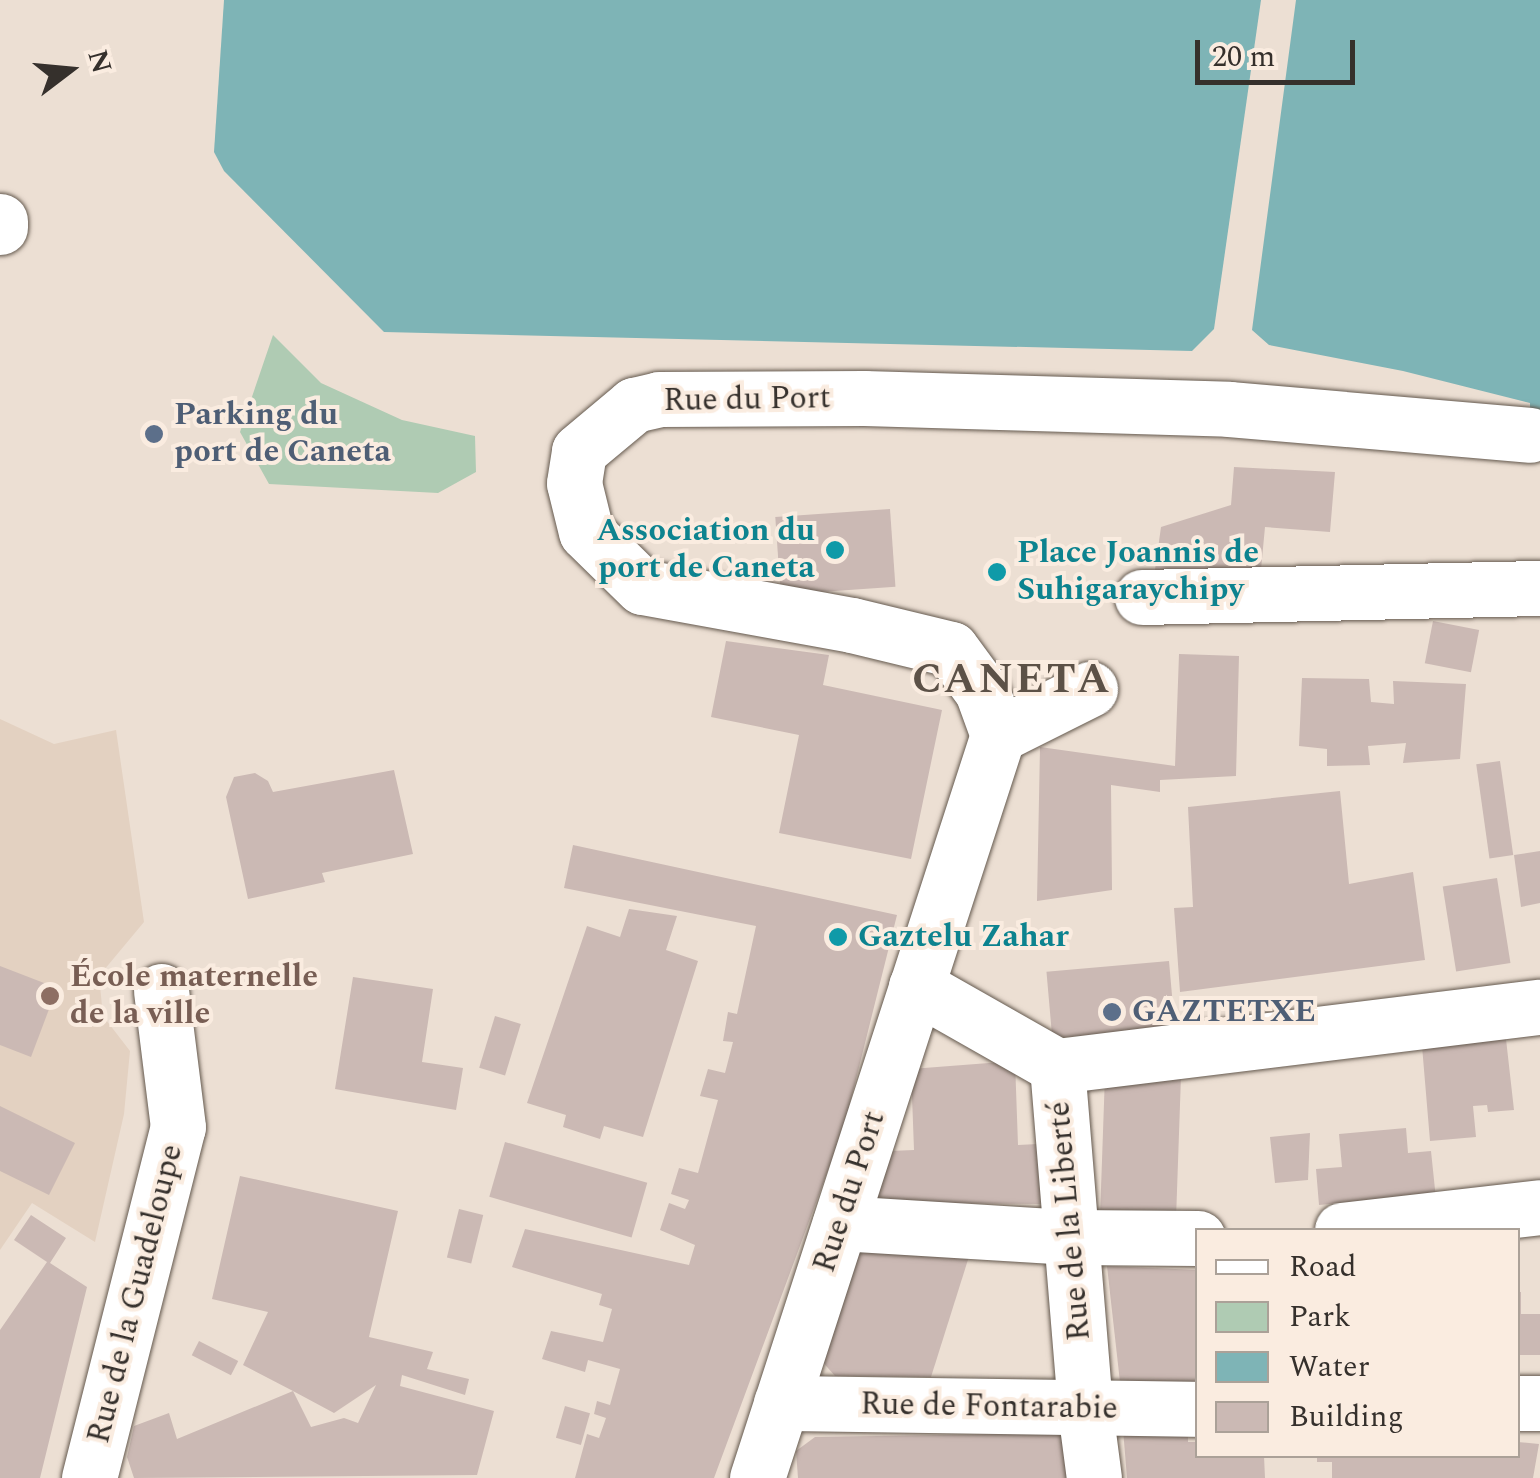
<!DOCTYPE html>
<html>
<head>
<meta charset="utf-8">
<style>
  body { margin:0 }
  #map { position:relative; width:1540px; height:1478px; overflow:hidden; background:#ecdfd3; font-family:Spectral,serif }
  div>[style] { position:absolute }
  [style*='--x'] { left:calc(var(--x)*1px); top:calc(var(--y)*1px); width:calc(var(--w)*1px); rotate:calc(var(--a)*1deg) }
  .education>* { inset:0; background:#e3d1c1 }
  .green>* { inset:0; background:#afcbb3 }
  .water>* { inset:0; background:#7eb4b6 }
  .building>* { inset:0; background:#cbb9b4; transform-origin:0 0 }
  .roads { filter:drop-shadow(0 0 2px #64594e) drop-shadow(0 0 2px #64594e) }
  .minor>* { height:55px; margin:-27.5px; padding:0 27.5px; transform-origin:27.5px; border-radius:27.5px; background:#fff }
  .dots>* { width:28px; height:28px; translate:-50% -50%; box-sizing:border-box; border:5px solid #faece0; border-radius:50% }
  span { translate:-50% -50%; white-space:nowrap; text-align:center; line-height:1.15; -webkit-text-stroke:8px #faece0; paint-order:stroke }
  .street-label { font-size:32px; color:#35302c }
  .service-label { font-size:32px; color:#4e5e75; font-weight:700 }
  .left { translate:0 -50%; text-align:left }
  .culture-label { font-size:32px; color:#0d838f; font-weight:700 }
  .right { translate:-100% -50%; text-align:right }
  .education-label { font-size:32px; color:#785e54; font-weight:700 }
  .district-label { font-size:42px; color:#5c5147; font-weight:700; letter-spacing:2.5px }
  .legend { position:absolute; left:1195px; top:1228px; width:325px; height:230px; box-sizing:border-box; background:#faece0; border:2px solid #aba198; margin:0; padding:12px 18px; list-style:none; font-size:30px; color:#35302c }
  .legend li { display:flex; align-items:center; gap:20px; height:50px }
  .legend b { width:50px; border:2px solid #aba198 }
  .north { position:absolute; left:20px; top:20px; width:100px; height:100px; -webkit-text-stroke:8px #faece0; paint-order:stroke; rotate:74deg; font-size:28px; font-weight:700; line-height:40px; text-align:center; color:#35302c }
  .north::after { content:''; display:block; margin:auto; width:35px; height:45px; background:#35302c; clip-path:polygon(50% 0,100% 100%,50% 72%,0 100%) }
  .scale { position:absolute; left:1195px; top:40px; width:160px; height:45px; box-sizing:border-box; border:5px solid #35302c; border-top:0; padding-left:12px; font-size:30px; line-height:35px; white-space:nowrap; color:#35302c; -webkit-text-stroke:8px #faece0; paint-order:stroke }
</style>
</head>
<body>
<div id="map">
  <div class="education">
    <div style="clip-path:polygon(0 719px,54px 744px,116px 730px,144px 922px,99px 976px,103px 1016px,130px 1051px,124px 1114px,95px 1242px,32px 1203px,0 1250px)"></div>
  </div>
  <div class="green">
    <div style="clip-path:polygon(273px 335px,321px 383px,402px 420px,475px 436px,476px 472px,438px 493px,269px 484px,240px 432px)"></div>
  </div>
  <div class="water">
    <div style="clip-path:polygon(224px 0,1261px 0,1214px 329px,1192px 351px,384px 332px,224px 171px,214px 152px)"></div>
    <div style="clip-path:polygon(1296px 0,1540px 0,1540px 454px,1530px 435px,1530px 403px,1403px 371px,1269px 345px,1252px 330px)"></div>
  </div>
  <div class="building">
    <div style="clip-path:polygon(1234px 467px,1335px 472px,1330px 532px,1265px 527px,1260px 580px,1154px 577px,1161px 527px,1231px 505px)"></div>
    <div style="left:890px;top:509px;width:78px;height:115px;rotate:86deg"></div>
    <div style="left:1433px;top:621px;width:47px;height:43px;rotate:11deg"></div>
    <div style="clip-path:polygon(726px 641px,829px 655px,823px 685px,942px 710px,911px 859px,779px 833px,799px 735px,711px 717px)"></div>
    <div style="clip-path:polygon(1179px 654px,1239px 656px,1236px 776px,1160px 780px,1160px 792px,1111px 785px,1112px 890px,1037px 901px,1040px 747px,1175px 766px)"></div>
    <div style="clip-path:polygon(1302px 678px,1369px 679px,1371px 702px,1394px 704px,1393px 681px,1466px 684px,1460px 759px,1403px 763px,1406px 743px,1368px 746px,1370px 765px,1327px 766px,1327px 749px,1299px 746px)"></div>
    <div style="left:1500px;top:761px;width:95px;height:24px;rotate:82deg"></div>
    <div style="clip-path:polygon(394px 770px,413px 854px,322px 873px,325px 882px,248px 899px,226px 797px,234px 777px,255px 773px,268px 781px,273px 792px)"></div>
    <div style="clip-path:polygon(1340px 791px,1349px 884px,1413px 872px,1425px 960px,1180px 992px,1174px 908px,1193px 907px,1188px 807px)"></div>
    <div style="clip-path:polygon(573px 845px,897px 915px,844px 1127px,714px 1478px,575px 1478px,587px 1434px,599px 1438px,606px 1418px,594px 1414px,597px 1401px,610px 1405px,620px 1369px,588px 1360px,585px 1372px,542px 1359px,551px 1331px,603px 1342px,612px 1309px,599px 1305px,602px 1294px,512px 1267px,525px 1229px,689px 1265px,695px 1245px,660px 1230px,669px 1203px,685px 1209px,689px 1200px,671px 1194px,679px 1168px,698px 1173px,718px 1100px,700px 1096px,708px 1069px,725px 1073px,733px 1042px,723px 1041px,728px 1012px,737px 1014px,756px 926px,564px 888px)"></div>
    <div style="clip-path:polygon(1540px 851px,1540px 903px,1521px 907px,1514px 855px)"></div>
    <div style="left:1497px;top:878px;width:86px;height:55px;rotate:81deg"></div>
    <div style="clip-path:polygon(629px 909px,677px 916px,666px 950px,698px 961px,643px 1137px,604px 1126px,600px 1139px,563px 1127px,566px 1115px,527px 1103px,587px 926px,620px 937px)"></div>
    <div style="left:1169px;top:961px;width:67px;height:123px;rotate:85deg"></div>
    <div style="clip-path:polygon(0 966px,57px 988px,31px 1057px,0 1045px)"></div>
    <div style="clip-path:polygon(353px 977px,433px 989px,422px 1062px,463px 1068px,456px 1110px,335px 1089px)"></div>
    <div style="left:495px;top:1016px;width:27px;height:54px;rotate:17deg"></div>
    <div style="clip-path:polygon(1506px 1039px,1514px 1110px,1488px 1112px,1487px 1105px,1473px 1106px,1476px 1137px,1430px 1141px,1422px 1046px)"></div>
    <div style="clip-path:polygon(1015px 1061px,1018px 1145px,1038px 1144px,1048px 1204px,886px 1203px,876px 1193px,890px 1151px,914px 1150px,911px 1069px)"></div>
    <div style="left:1181px;top:1076px;width:153px;height:76px;rotate:92deg"></div>
    <div style="clip-path:polygon(0 1106px,75px 1143px,49px 1195px,0 1171px)"></div>
    <div style="clip-path:polygon(1406px 1128px,1408px 1153px,1431px 1151px,1436px 1199px,1412px 1196px,1319px 1205px,1316px 1169px,1342px 1167px,1339px 1134px)"></div>
    <div style="clip-path:polygon(1310px 1133px,1308px 1180px,1275px 1183px,1270px 1137px)"></div>
    <div style="left:505px;top:1142px;width:148px;height:57px;rotate:16deg"></div>
    <div style="clip-path:polygon(evenodd,240px 1176px,398px 1211px,369px 1337px,433px 1352px,427px 1369px,469px 1379px,465px 1395px,402px 1375px,400px 1386px,494px 1411px,477px 1475px,134px 1478px,127px 1457px,134px 1426px,169px 1413px,177px 1439px,293px 1391px,243px 1365px,268px 1312px,212px 1299px,240px 1176px,376px 1385px,358px 1423px,344px 1418px,311px 1427px,293px 1391px,334px 1413px,376px 1385px)"></div>
    <div style="left:459px;top:1209px;width:25px;height:50px;rotate:14deg"></div>
    <div style="clip-path:polygon(31px 1215px,66px 1238px,50px 1263px,87px 1287px,40px 1478px,0 1478px,0 1330px,47px 1262px,14px 1240px)"></div>
    <div style="clip-path:polygon(861px 1244px,972px 1247px,931px 1377px,835px 1376px,820px 1359px)"></div>
    <div style="clip-path:polygon(1107px 1266px,1198px 1270px,1198px 1390px,1121px 1391px)"></div>
    <div style="clip-path:polygon(1518px 1292px,1521px 1292px,1521px 1314px,1540px 1314px,1540px 1355px,1518px 1355px)"></div>
    <div style="left:199px;top:1341px;width:44px;height:16px;rotate:27deg"></div>
    <div style="left:565px;top:1406px;width:26px;height:33px;rotate:16deg"></div>
    <div style="clip-path:polygon(1188px 1427px,1188px 1442px,1198px 1442px,1198px 1456px,1264px 1456px,1265px 1478px,1127px 1478px,1123px 1429px)"></div>
    <div style="clip-path:polygon(1067px 1433px,1066px 1478px,798px 1478px,796px 1451px,815px 1437px)"></div>
    <div style="clip-path:polygon(1518px 1442px,1539px 1444px,1533px 1478px,1332px 1478px,1332px 1462px,1317px 1462px,1317px 1456px,1518px 1456px)"></div>
  </div>
  <div class="roads">
    <div class="minor">
      <div style="--x:0;--y:221;--w:6;--a:90"></div>
      <div style="--x:1142;--y:597;--w:398;--a:-1.3"></div>
      <div style="--x:998;--y:735;--w:103;--a:-26.6"></div>
      <div style="--x:916;--y:986;--w:162;--a:29.6"></div>
      <div style="--x:1057;--y:1066;--w:487;--a:-7"></div>
      <div style="--x:1057;--y:1066;--w:345;--a:85.3"></div>
      <div style="--x:1085;--y:1410;--w:69;--a:82.5"></div>
      <div style="--x:840;--y:1223;--w:231;--a:3.5"></div>
      <div style="--x:1071;--y:1237;--w:127;--a:0.5"></div>
      <div style="--x:1342;--y:1230;--w:199;--a:-6.6"></div>
      <div style="--x:781;--y:1403;--w:417;--a:0.8"></div>
      <div style="--x:1518;--y:1403;--w:22;--a:0"></div>
      <div style="--x:89;--y:1478;--w:362;--a:-75.8"></div>
      <div style="--x:178;--y:1127;--w:137;--a:-97.1"></div>
      <div style="--x:757;--y:1478;--w:781;--a:-72.03"></div>
      <div style="--x:998;--y:735;--w:47;--a:-110"></div>
      <div style="--x:982;--y:691;--w:52;--a:-126.4"></div>
      <div style="--x:951;--y:649;--w:102;--a:-166.4"></div>
      <div style="--x:852;--y:625;--w:213;--a:-169.7"></div>
      <div style="--x:642;--y:587;--w:78;--a:-135.5"></div>
      <div style="--x:586;--y:532;--w:50;--a:-103.8"></div>
      <div style="--x:574;--y:483;--w:32;--a:-81"></div>
      <div style="--x:579;--y:451;--w:72;--a:-39.9"></div>
      <div style="--x:634;--y:405;--w:26;--a:-13"></div>
      <div style="--x:659;--y:399;--w:205;--a:-0.3"></div>
      <div style="--x:864;--y:398;--w:365;--a:1.7"></div>
      <div style="--x:1229;--y:409;--w:302;--a:4.9"></div>
    </div>
  </div>
  <div class="dots">
    <div style="left:154px;top:434px;background:#5c6f8a"></div>
    <div style="left:835px;top:550px;background:#0f9aa8"></div>
    <div style="left:997px;top:572px;background:#0f9aa8"></div>
    <div style="left:838px;top:937px;background:#0f9aa8"></div>
    <div style="left:50px;top:996px;background:#8d6e63"></div>
    <div style="left:1112px;top:1012px;background:#5c6f8a"></div>
  </div>
  <div class="street-label">
    <span style="left:747px;top:400px;rotate:-1deg">Rue du Port</span>
    <span style="left:850px;top:1192px;rotate:-72deg">Rue du Port</span>
    <span style="left:1070px;top:1221px;rotate:-95deg">Rue de la Liberté</span>
    <span style="left:136px;top:1294px;rotate:-76deg">Rue de la Guadeloupe</span>
    <span style="left:989px;top:1407px;rotate:1deg">Rue de Fontarabie</span>
  </div>
  <div class="service-label">
    <span class="left" style="left:174px;top:434px">Parking du<br>port de Caneta</span>
    <span class="left" style="left:1132px;top:1012px">GAZTETXE</span>
  </div>
  <div class="culture-label">
    <span class="right" style="left:815px;top:550px">Association du<br>port de Caneta</span>
    <span class="left" style="left:1017px;top:572px">Place Joannis de<br>Suhigaraychipy</span>
    <span class="left" style="left:858px;top:937px">Gaztelu Zahar</span>
  </div>
  <div class="education-label">
    <span class="left" style="left:70px;top:996px">École maternelle<br>de la ville</span>
  </div>
  <div class="district-label">
    <span style="left:1012px;top:680px">CANETA</span>
  </div>
  <ul class="legend">
  <li><b style="height:12px;background:#fff"></b>Road</li>
  <li><b style="height:28px;background:#afcbb3"></b>Park</li>
  <li><b style="height:28px;background:#7eb4b6"></b>Water</li>
  <li><b style="height:28px;background:#cbb9b4"></b>Building</li>
  </ul>
  <div class="north">N</div>
  <div class="scale">20 m</div>
</div>
</body>
</html>
